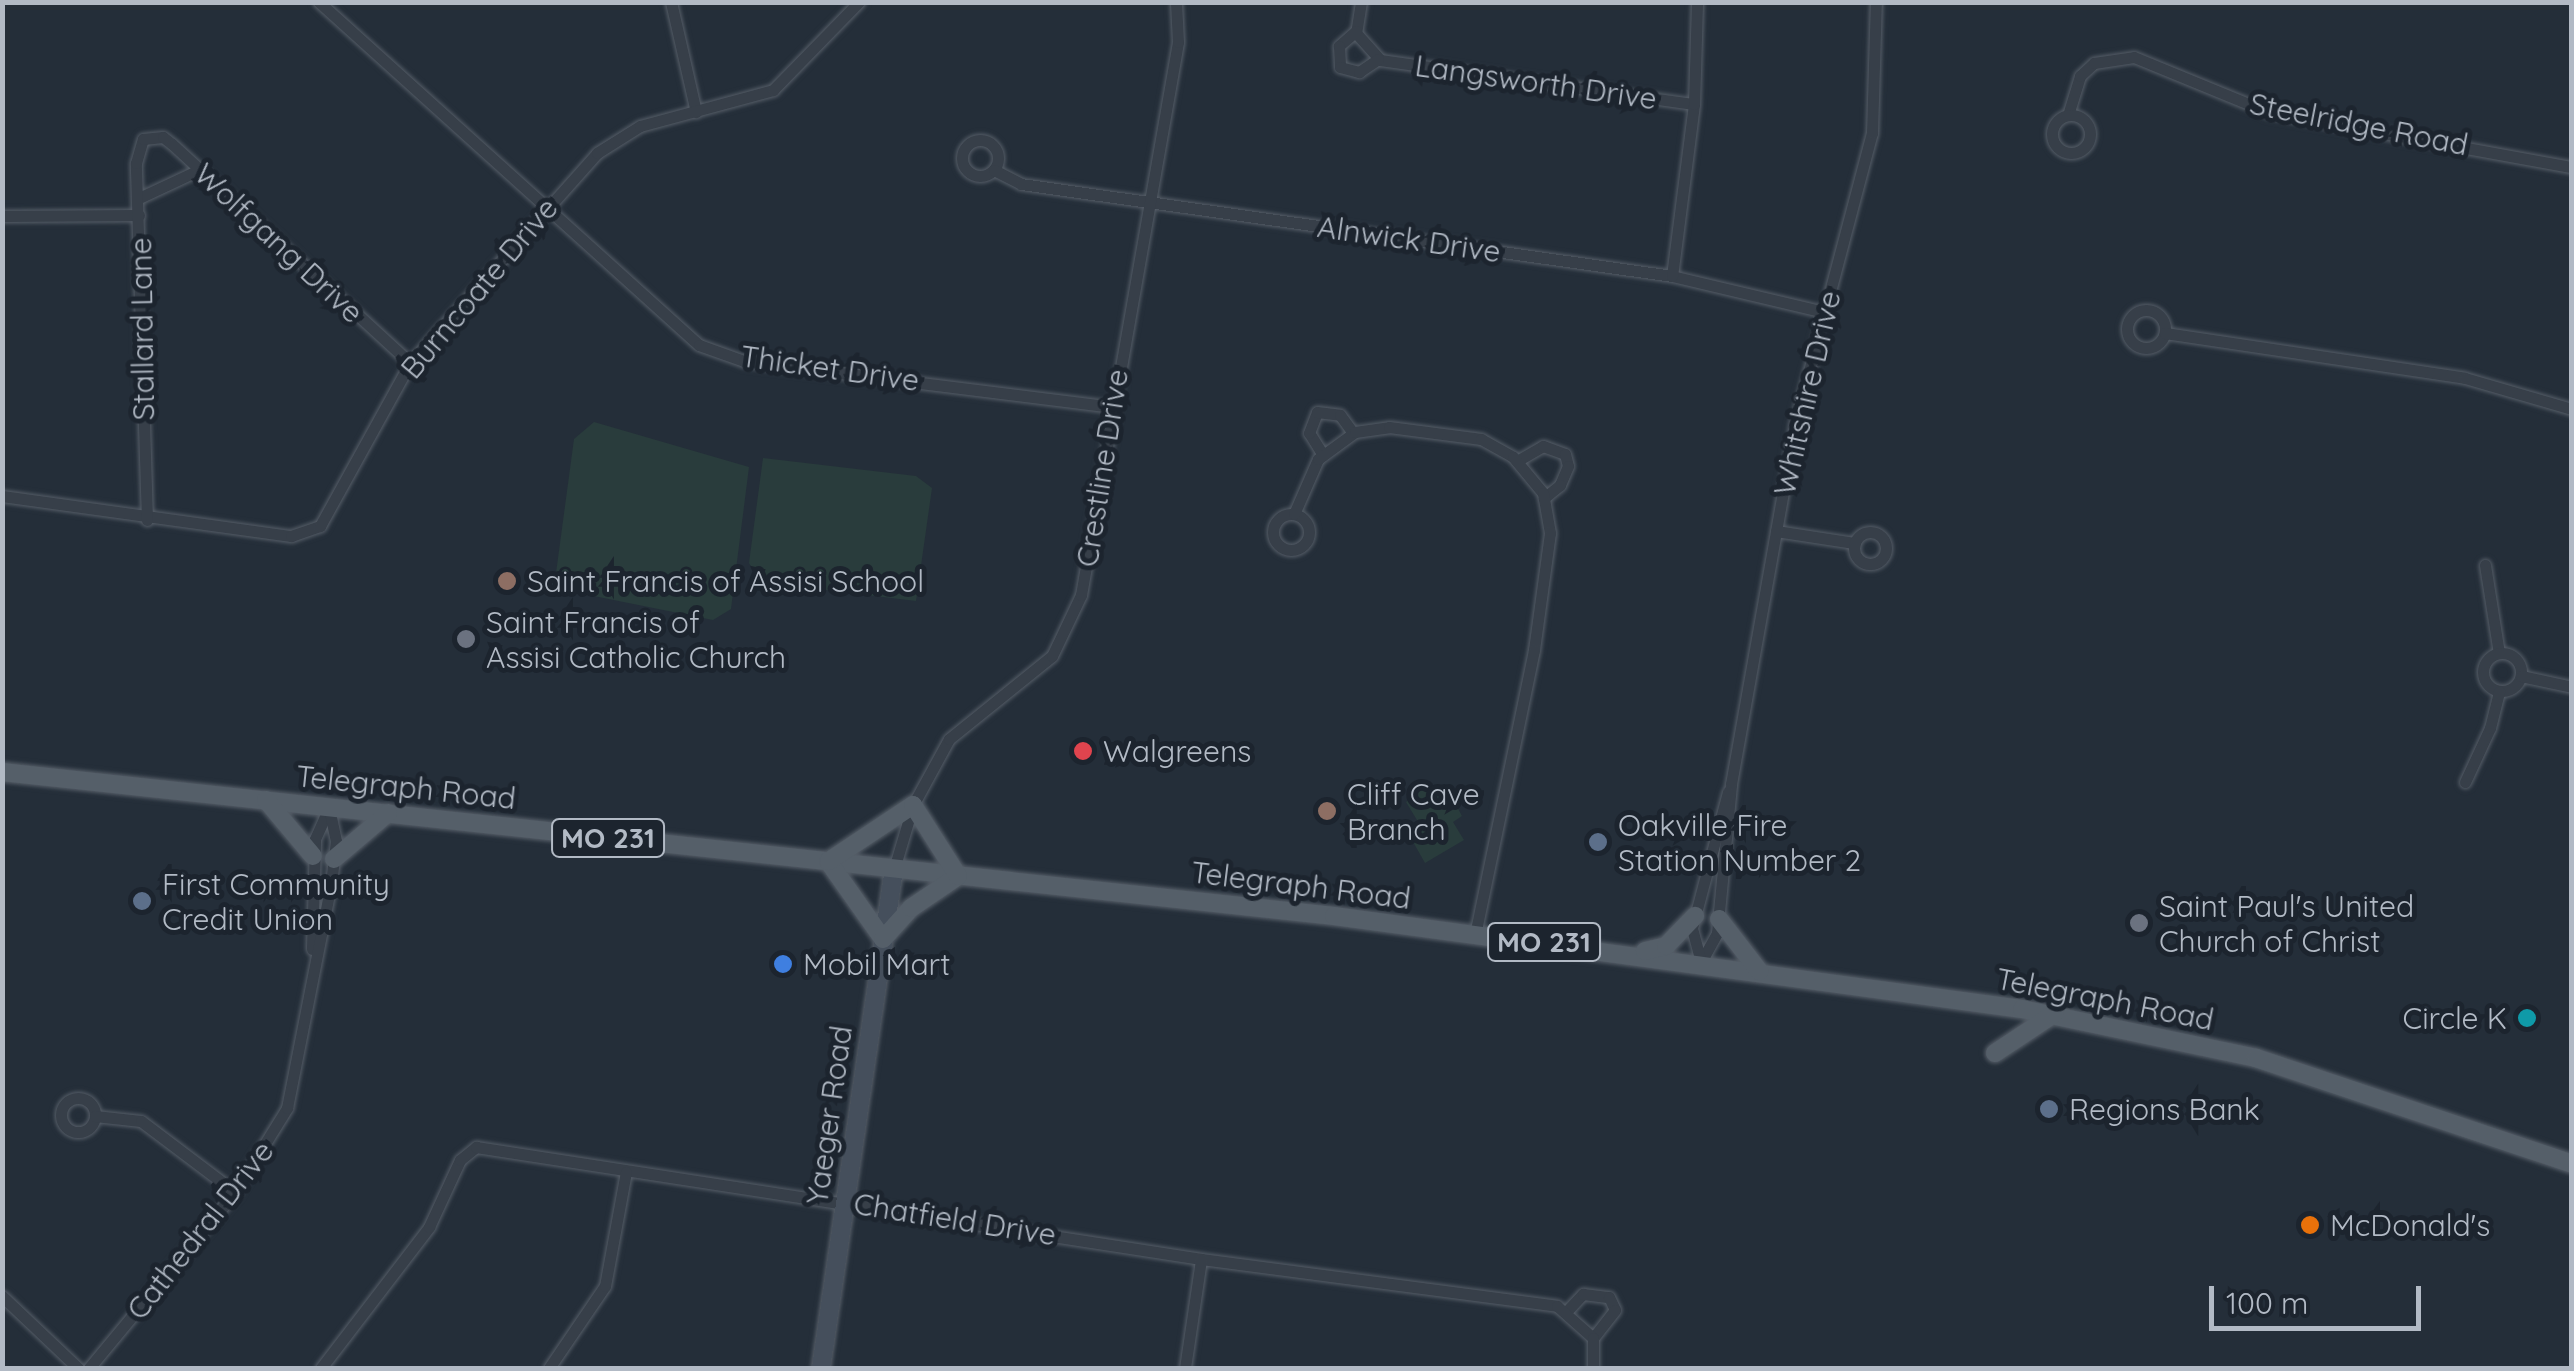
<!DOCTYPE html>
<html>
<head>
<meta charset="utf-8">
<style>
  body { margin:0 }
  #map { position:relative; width:2574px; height:1371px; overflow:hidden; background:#242e39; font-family:Quicksand,sans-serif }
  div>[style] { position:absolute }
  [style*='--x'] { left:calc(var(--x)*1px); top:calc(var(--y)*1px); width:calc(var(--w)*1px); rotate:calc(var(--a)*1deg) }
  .green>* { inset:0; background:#293c3c }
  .roads { filter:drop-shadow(0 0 2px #555d67) drop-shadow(0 0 2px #555d67) }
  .street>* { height:11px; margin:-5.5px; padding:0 5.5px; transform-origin:5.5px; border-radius:5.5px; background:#373f49 }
  .street>.ring { margin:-5.5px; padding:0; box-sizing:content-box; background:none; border:11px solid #373f49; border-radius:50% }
  .secondary>* { height:18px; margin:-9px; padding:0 9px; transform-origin:9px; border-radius:9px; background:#454f5c }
  .primary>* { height:18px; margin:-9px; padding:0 9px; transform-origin:9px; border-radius:9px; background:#555f69 }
  .dots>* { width:28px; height:28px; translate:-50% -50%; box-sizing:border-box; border:5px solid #1c242e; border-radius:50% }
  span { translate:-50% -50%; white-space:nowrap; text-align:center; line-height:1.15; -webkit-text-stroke:10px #1c242e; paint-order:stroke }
  .shield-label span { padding:2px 8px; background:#1c242e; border:2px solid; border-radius:8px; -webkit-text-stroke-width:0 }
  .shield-label { font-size:28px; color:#b2bac5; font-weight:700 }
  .street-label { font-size:30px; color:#b2bac5 }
  .poi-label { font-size:30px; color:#b2bac5 }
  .left { translate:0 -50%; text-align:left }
  .right { translate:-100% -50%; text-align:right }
  .frame { position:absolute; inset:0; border:5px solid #b2bac5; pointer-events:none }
  .scale { position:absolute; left:2209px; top:1286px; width:212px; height:45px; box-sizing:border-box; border:5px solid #b2bac5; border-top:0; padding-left:12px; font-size:30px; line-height:35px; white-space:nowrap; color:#b2bac5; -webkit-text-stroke:8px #1c242e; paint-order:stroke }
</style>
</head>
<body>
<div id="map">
  <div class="green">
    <div style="clip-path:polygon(594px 422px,749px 467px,731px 609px,713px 620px,554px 588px,574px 439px)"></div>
    <div style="clip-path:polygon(763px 458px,916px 476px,932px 488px,916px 601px,760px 582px,749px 563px)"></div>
    <div style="clip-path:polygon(1427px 786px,1447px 797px,1460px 790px,1465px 795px,1455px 803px,1462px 816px,1453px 822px,1464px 840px,1425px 863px,1408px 833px,1420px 825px,1406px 802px)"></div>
  </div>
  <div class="roads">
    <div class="street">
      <div style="--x:319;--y:2;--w:512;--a:42.07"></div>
      <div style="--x:699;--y:345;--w:48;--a:19.6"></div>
      <div style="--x:744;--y:361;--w:370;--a:7.1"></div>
      <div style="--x:671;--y:2;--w:113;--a:77.2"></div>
      <div style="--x:1361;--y:2;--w:31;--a:99"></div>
      <div style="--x:1356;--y:33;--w:36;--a:48"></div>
      <div style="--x:1380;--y:60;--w:317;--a:8"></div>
      <div style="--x:1356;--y:31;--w:23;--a:139"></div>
      <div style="--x:1339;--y:46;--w:21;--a:87"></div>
      <div style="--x:1340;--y:67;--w:20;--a:15"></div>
      <div style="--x:1359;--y:72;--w:23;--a:-34"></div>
      <div style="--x:2068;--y:115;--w:41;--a:-72.9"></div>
      <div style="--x:2080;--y:76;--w:19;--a:-43"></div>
      <div style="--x:2094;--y:63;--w:40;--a:-8.5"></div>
      <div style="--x:2134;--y:57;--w:145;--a:22.3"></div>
      <div style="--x:2268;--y:112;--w:309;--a:10.3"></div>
      <div class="ring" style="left:2052px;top:115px;width:27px;height:27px"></div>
      <div class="ring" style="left:962px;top:140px;width:25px;height:25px"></div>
      <div style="--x:994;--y:170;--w:30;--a:27"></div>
      <div style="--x:1021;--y:184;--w:657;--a:8.04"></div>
      <div style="--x:1672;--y:276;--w:156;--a:13.3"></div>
      <div style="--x:139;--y:198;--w:66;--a:-25"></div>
      <div style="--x:2;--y:216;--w:137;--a:-0.4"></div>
      <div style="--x:1672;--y:276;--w:173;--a:-82.7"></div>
      <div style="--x:1694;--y:104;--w:102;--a:-88.3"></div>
      <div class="ring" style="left:2127px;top:310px;width:27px;height:27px"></div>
      <div style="--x:2165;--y:333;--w:303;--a:8.5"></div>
      <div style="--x:2465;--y:378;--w:111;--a:16.2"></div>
      <div style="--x:1323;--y:455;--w:26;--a:-122"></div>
      <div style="--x:1309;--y:433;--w:22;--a:-69"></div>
      <div style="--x:1317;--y:412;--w:23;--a:7"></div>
      <div style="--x:1340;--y:415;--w:22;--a:54"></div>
      <div style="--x:1517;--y:461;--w:30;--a:-30"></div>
      <div style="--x:1543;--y:446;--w:23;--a:20"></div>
      <div style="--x:1565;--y:454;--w:12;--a:76"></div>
      <div style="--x:1568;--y:466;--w:21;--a:113"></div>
      <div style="--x:1560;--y:485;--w:21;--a:141"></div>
      <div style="--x:2;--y:496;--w:292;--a:7.9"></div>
      <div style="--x:291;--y:536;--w:31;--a:-19"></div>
      <div style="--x:320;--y:526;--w:186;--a:-61.1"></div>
      <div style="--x:410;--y:363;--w:281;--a:-48.3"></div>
      <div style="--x:597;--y:153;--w:51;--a:-32.1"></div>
      <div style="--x:640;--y:126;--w:138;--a:-15.1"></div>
      <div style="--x:773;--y:90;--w:123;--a:-45.7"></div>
      <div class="ring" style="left:1273px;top:514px;width:25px;height:25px"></div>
      <div style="--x:1294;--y:514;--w:60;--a:-66.4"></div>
      <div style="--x:1318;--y:459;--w:46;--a:-36.1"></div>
      <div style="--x:1355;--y:432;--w:34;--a:-8"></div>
      <div style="--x:1389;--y:427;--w:93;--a:7.4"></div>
      <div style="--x:1481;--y:439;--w:37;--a:29"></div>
      <div style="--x:1513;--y:457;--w:47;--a:50.2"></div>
      <div style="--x:1543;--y:493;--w:41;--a:80.1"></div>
      <div style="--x:1550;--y:533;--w:118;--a:97.8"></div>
      <div style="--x:1534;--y:650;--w:290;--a:101.7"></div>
      <div style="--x:147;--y:520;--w:357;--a:-91.8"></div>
      <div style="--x:136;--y:163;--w:25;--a:-74"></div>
      <div style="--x:143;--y:139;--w:20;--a:-6"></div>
      <div style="--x:163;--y:137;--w:11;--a:38"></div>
      <div style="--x:172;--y:144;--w:323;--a:42.6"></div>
      <div style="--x:1776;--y:531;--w:79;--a:8.7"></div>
      <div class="ring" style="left:1854px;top:532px;width:21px;height:21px"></div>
      <div style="--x:2485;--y:565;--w:89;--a:81"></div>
      <div class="ring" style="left:2483px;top:653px;width:27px;height:27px"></div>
      <div style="--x:2521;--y:676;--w:52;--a:12.2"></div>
      <div style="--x:2465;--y:782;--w:60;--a:-65.2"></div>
      <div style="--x:2490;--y:728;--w:38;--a:-76"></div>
      <div style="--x:894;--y:869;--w:67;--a:-73.5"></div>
      <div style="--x:913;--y:805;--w:75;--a:-61.4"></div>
      <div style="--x:949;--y:739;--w:132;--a:-38.9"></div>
      <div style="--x:1052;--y:656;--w:68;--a:-64.6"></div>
      <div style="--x:1081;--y:595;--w:561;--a:-80.05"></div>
      <div style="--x:1178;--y:42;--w:40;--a:-92.9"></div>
      <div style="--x:312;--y:949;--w:110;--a:-88.4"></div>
      <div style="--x:315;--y:839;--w:35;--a:-66"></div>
      <div style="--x:1701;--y:962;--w:33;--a:-61"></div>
      <div style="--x:1717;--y:933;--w:150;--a:-84.6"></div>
      <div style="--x:1731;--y:784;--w:366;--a:-79.9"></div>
      <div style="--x:1795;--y:424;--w:301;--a:-75.2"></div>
      <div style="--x:1872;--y:133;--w:131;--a:-88.3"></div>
      <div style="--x:1701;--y:962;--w:35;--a:-105"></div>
      <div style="--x:1692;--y:928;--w:141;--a:-75.2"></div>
      <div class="ring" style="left:61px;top:1098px;width:23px;height:23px"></div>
      <div style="--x:95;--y:1116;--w:46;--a:6.2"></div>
      <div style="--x:141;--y:1121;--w:118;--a:37.1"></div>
      <div style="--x:2;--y:1296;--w:105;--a:43.5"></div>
      <div style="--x:1566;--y:1312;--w:25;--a:-47"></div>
      <div style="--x:1583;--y:1294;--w:26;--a:7"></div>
      <div style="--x:1609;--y:1297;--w:14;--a:65"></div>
      <div style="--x:1615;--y:1310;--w:36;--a:128"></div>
      <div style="--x:89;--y:1368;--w:229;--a:-50.3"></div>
      <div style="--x:235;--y:1192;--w:99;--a:-58.2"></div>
      <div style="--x:287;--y:1108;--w:228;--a:-78.9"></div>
      <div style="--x:331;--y:884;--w:43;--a:-83.4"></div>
      <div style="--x:336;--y:841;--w:35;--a:-102"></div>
      <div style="--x:321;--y:1368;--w:178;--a:-52.5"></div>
      <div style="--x:429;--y:1227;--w:74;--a:-65.2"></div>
      <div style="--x:460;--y:1160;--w:21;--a:-39"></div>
      <div style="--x:476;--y:1147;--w:734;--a:8.78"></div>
      <div style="--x:1201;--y:1259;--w:359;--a:7.5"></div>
      <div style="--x:1557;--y:1306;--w:48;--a:41.6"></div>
      <div style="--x:1593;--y:1338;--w:30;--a:90"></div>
      <div style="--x:549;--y:1368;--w:99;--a:-55.7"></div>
      <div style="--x:605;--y:1286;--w:116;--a:-79.6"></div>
      <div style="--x:1185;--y:1368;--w:110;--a:-81.6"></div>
    </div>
    <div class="secondary">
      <div style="--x:821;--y:1368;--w:504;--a:-81.68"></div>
    </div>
    <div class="primary">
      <div style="--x:2;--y:772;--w:1340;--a:6.17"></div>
      <div style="--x:1334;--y:916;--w:694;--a:7.7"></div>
      <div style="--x:2022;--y:1009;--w:239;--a:11.8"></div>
      <div style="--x:2256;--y:1058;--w:333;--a:18.5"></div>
      <div style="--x:266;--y:800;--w:73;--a:50"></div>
      <div style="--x:334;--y:859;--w:71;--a:-40.4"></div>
      <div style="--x:828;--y:861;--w:95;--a:54.8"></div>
      <div style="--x:883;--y:939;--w:42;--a:-47.9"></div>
      <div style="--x:911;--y:908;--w:57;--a:-34.2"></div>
      <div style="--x:829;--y:861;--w:101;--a:-33.7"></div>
      <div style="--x:913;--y:805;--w:84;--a:57.6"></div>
      <div style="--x:1719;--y:919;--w:66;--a:52.4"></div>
      <div style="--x:1645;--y:951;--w:22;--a:-13"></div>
      <div style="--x:1666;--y:946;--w:42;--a:-46"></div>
      <div style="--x:1995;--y:1053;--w:71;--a:-33.5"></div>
    </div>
  </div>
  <div class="dots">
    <div style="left:507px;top:581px;background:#8d6e63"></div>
    <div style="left:466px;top:639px;background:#6b7280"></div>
    <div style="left:1083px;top:751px;background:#e0444e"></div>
    <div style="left:1327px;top:811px;background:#8d6e63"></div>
    <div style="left:1598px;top:842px;background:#5c6f8a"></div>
    <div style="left:142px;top:901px;background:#5c6f8a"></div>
    <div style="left:2139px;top:923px;background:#6b7280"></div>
    <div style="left:783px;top:964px;background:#3f7fe0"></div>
    <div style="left:2527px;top:1018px;background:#0f9aa8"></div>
    <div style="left:2049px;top:1109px;background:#5c6f8a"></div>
    <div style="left:2310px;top:1225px;background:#e8710a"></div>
  </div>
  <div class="shield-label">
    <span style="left:608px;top:838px">MO 231</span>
    <span style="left:1544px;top:942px">MO 231</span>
  </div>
  <div class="street-label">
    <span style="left:1536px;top:82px;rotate:8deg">Langsworth Drive</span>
    <span style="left:2359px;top:124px;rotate:11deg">Steelridge Road</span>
    <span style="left:1409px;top:239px;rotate:8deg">Alnwick Drive</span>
    <span style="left:279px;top:243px;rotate:43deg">Wolfgang Drive</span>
    <span style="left:479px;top:288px;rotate:-50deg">Burncoate Drive</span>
    <span style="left:142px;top:329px;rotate:-91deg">Stallard Lane</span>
    <span style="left:830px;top:368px;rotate:8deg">Thicket Drive</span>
    <span style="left:1807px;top:393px;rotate:-77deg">Whitshire Drive</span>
    <span style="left:1102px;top:468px;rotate:-81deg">Crestline Drive</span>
    <span style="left:406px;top:787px;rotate:6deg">Telegraph Road</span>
    <span style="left:1301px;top:885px;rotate:7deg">Telegraph Road</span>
    <span style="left:2105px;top:999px;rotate:11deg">Telegraph Road</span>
    <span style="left:829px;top:1115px;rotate:-82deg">Yaeger Road</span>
    <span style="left:955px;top:1219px;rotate:9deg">Chatfield Drive</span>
    <span style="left:200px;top:1230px;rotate:-52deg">Cathedral Drive</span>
  </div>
  <div class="poi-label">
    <span class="left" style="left:527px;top:581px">Saint Francis of Assisi School</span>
    <span class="left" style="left:486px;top:639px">Saint Francis of<br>Assisi Catholic Church</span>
    <span class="left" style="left:1103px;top:751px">Walgreens</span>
    <span class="left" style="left:1347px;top:811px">Cliff Cave<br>Branch</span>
    <span class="left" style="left:1618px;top:842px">Oakville Fire<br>Station Number 2</span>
    <span class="left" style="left:162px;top:901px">First Community<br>Credit Union</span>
    <span class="left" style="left:2159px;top:923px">Saint Paul's United<br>Church of Christ</span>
    <span class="left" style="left:803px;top:964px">Mobil Mart</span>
    <span class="right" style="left:2507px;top:1018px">Circle K</span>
    <span class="left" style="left:2069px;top:1109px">Regions Bank</span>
    <span class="left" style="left:2330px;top:1225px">McDonald's</span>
  </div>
  <div class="frame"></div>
  <div class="scale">100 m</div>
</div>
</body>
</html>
